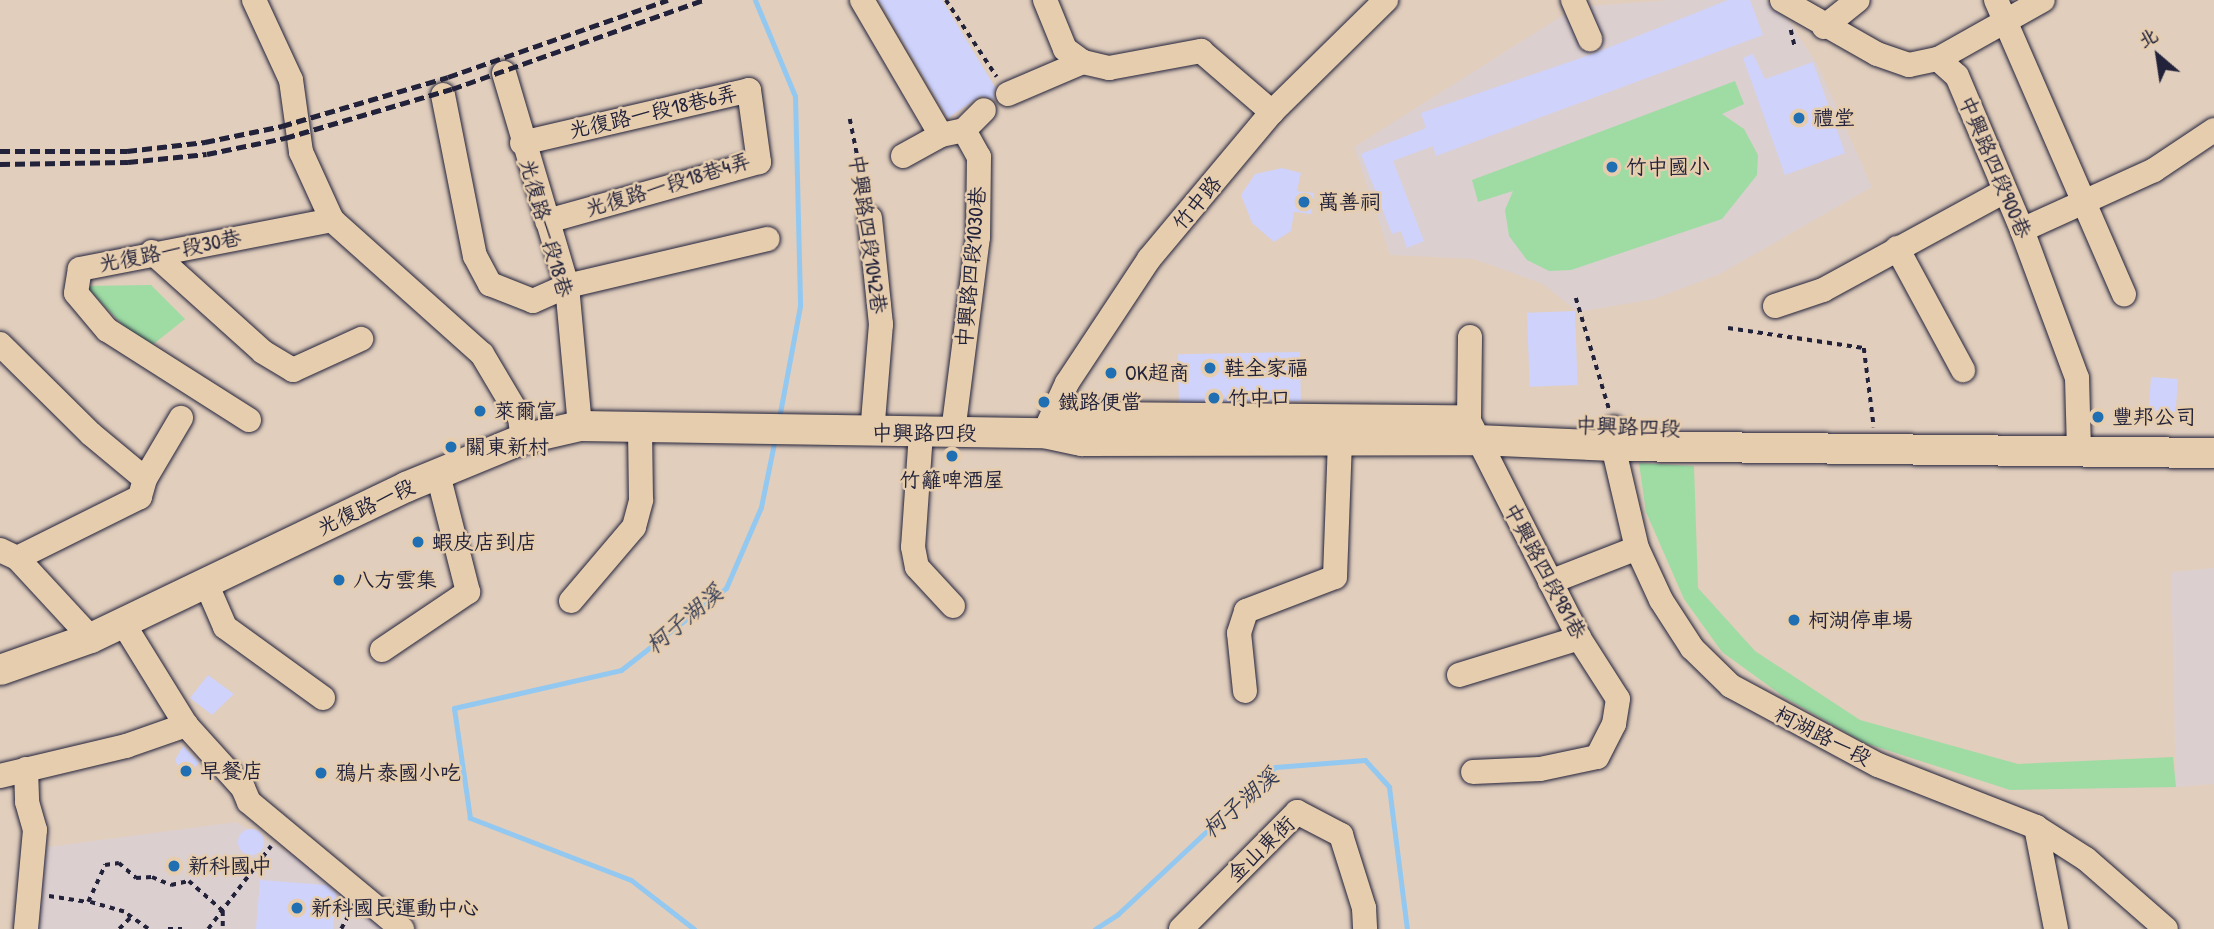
<!DOCTYPE html>
<html>
<head>
<meta charset="utf-8">
<style>
  body { margin:0 }
  #map { position:relative; width:2214px; height:929px; overflow:hidden; background:#e1cebd; font-family:"Patrick Hand","LXGW WenKai TC",sans-serif }
  div>[style] { position:absolute }
  [style*='--x'] { left:calc(var(--x)*1px); top:calc(var(--y)*1px); width:calc(var(--w)*1px); rotate:calc(var(--a)*1deg) }
  .built>* { inset:0; background:#dccfcf }
  .green>* { inset:0; background:#9edca4 }
  .stream>* { height:5px; margin:-2.5px; padding:0 2.5px; transform-origin:2.5px; border-radius:2.5px; background:#93c8f1 }
  .building>* { inset:0; background:#cfd2fa; transform-origin:0 0 }
  .round { border-radius:50% }
  .path>* { height:3.5px; margin-top:-1.75px; transform-origin:0; background:repeating-linear-gradient(90deg,#22223b 0 5px,transparent 0 10px) }
  .roads { filter:drop-shadow(0 0 2px #22223b) drop-shadow(0 0 2px #22223b) }
  .minor>* { height:24px; margin:-12px; padding:0 12px; transform-origin:12px; border-radius:12px; background:#e6cdae }
  .major>* { height:30px; margin:-15px; padding:0 15px; transform-origin:15px; border-radius:15px; background:#e6cdae }
  .rail>* { height:5px; margin-top:-2.5px; transform-origin:0; background:repeating-linear-gradient(90deg,#22223b 0 10px,transparent 0 15px) }
  .dots>* { width:19px; height:19px; translate:-50% -50%; box-sizing:border-box; border:4px solid #e6cdae; border-radius:50% }
  span { translate:-50% -50%; white-space:nowrap; text-align:center; line-height:1.15; -webkit-text-stroke:5px #e6cdae; paint-order:stroke }
  .street-label { font-size:21px; color:#22223b }
  .poi-label { font-size:21px; color:#22223b }
  .left { translate:0 -50%; text-align:left }
  .water-label { font-size:23px; color:#333b56; font-style:italic }
  .north { position:absolute; left:2123px; top:21px; width:70px; height:70px; -webkit-text-stroke:5px #e6cdae; paint-order:stroke; rotate:331deg; font-size:19px; font-weight:700; line-height:28px; text-align:center; color:#22223b }
  .north::after { content:''; display:block; margin:auto; width:24px; height:32px; background:#22223b; clip-path:polygon(50% 0,100% 100%,50% 72%,0 100%) }
</style>
</head>
<body>
<div id="map">
  <div class="built">
    <div style="clip-path:polygon(1670px 0,1766px 0,1790px 23px,1818px 65px,1872px 187px,1720px 274px,1654px 299px,1578px 312px,1543px 284px,1474px 259px,1390px 255px,1354px 147px,1576px 7px)"></div>
    <div style="clip-path:polygon(2214px 568px,2214px 784px,2176px 787px,2171px 572px)"></div>
    <div style="clip-path:polygon(236px 822px,340px 884px,390px 929px,34px 929px,40px 848px)"></div>
  </div>
  <div class="green">
    <div style="clip-path:polygon(1735px 81px,1744px 104px,1722px 114px,1744px 129px,1758px 155px,1757px 175px,1722px 219px,1571px 270px,1549px 271px,1527px 260px,1509px 236px,1505px 210px,1513px 191px,1478px 202px,1472px 180px)"></div>
    <div style="clip-path:polygon(151px 285px,185px 319px,146px 350px,86px 286px)"></div>
    <div style="clip-path:polygon(1639px 463px,1694px 466px,1698px 588px,1755px 651px,1860px 720px,2018px 764px,2173px 757px,2176px 787px,2010px 790px,1865px 743px,1784px 697px,1722px 652px,1684px 599px,1646px 512px)"></div>
  </div>
  <div class="stream">
    <div style="--x:755;--y:0;--w:104;--a:67.4"></div>
    <div style="--x:795;--y:96;--w:210;--a:88.6"></div>
    <div style="--x:800;--y:306;--w:114;--a:100.6"></div>
    <div style="--x:694;--y:929;--w:80;--a:-142.1"></div>
    <div style="--x:631;--y:880;--w:173;--a:-158.9"></div>
    <div style="--x:470;--y:818;--w:111;--a:-98.3"></div>
    <div style="--x:454;--y:708;--w:171;--a:-12.8"></div>
    <div style="--x:621;--y:670;--w:133;--a:-38"></div>
    <div style="--x:726;--y:588;--w:88;--a:-66.6"></div>
    <div style="--x:761;--y:507;--w:70;--a:-78.5"></div>
    <div style="--x:1095;--y:929;--w:27;--a:-33"></div>
    <div style="--x:1118;--y:914;--w:215;--a:-43.1"></div>
    <div style="--x:1275;--y:767;--w:90;--a:-4.4"></div>
    <div style="--x:1365;--y:760;--w:36;--a:48"></div>
    <div style="--x:1389;--y:787;--w:143;--a:82.8"></div>
  </div>
  <div class="building">
    <div style="clip-path:polygon(879px 0,942px 0,995px 87px,994px 99px,980px 96px,948px 118px)"></div>
    <div style="clip-path:polygon(1728px 0,1750px 0,1763px 35px,1436px 156px,1433px 146px,1393px 161px,1424px 241px,1407px 248px,1401px 231px,1392px 234px,1361px 154px,1426px 128px,1421px 113px,1595px 53px)"></div>
    <div style="clip-path:polygon(1753px 54px,1765px 79px,1813px 62px,1845px 153px,1785px 175px,1743px 58px)"></div>
    <div style="clip-path:polygon(1282px 168px,1301px 173px,1297px 191px,1314px 193px,1311px 214px,1294px 212px,1291px 231px,1274px 242px,1252px 223px,1241px 195px,1255px 174px)"></div>
    <div style="left:1575px;top:311px;width:74px;height:48px;rotate:88deg"></div>
    <div style="left:1300px;top:352px;width:49px;height:122px;rotate:89deg"></div>
    <div style="left:2151px;top:377px;width:27px;height:33px;rotate:4deg"></div>
    <div style="clip-path:polygon(208px 675px,234px 694px,212px 715px,190px 698px)"></div>
    <div style="clip-path:polygon(183px 746px,199px 762px,186px 781px,175px 760px)"></div>
    <div class="round" style="left:238px;top:829px;width:26px;height:26px"></div>
    <div style="clip-path:polygon(260px 880px,326px 885px,336px 894px,333px 929px,256px 929px)"></div>
  </div>
  <div class="path">
    <div style="--x:946;--y:0;--w:92;--a:56.5"></div>
    <div style="--x:1791;--y:30;--w:18;--a:77"></div>
    <div style="--x:850;--y:119;--w:82;--a:78.7"></div>
    <div style="--x:1576;--y:298;--w:116;--a:73.4"></div>
    <div style="--x:1728;--y:328;--w:137;--a:8.4"></div>
    <div style="--x:1864;--y:348;--w:80;--a:82.8"></div>
    <div style="--x:49;--y:896;--w:39;--a:9"></div>
    <div style="--x:119;--y:929;--w:17;--a:-45"></div>
    <div style="--x:148;--y:929;--w:29;--a:-145"></div>
    <div style="--x:124;--y:912;--w:37;--a:-164"></div>
    <div style="--x:88;--y:902;--w:41;--a:-65.3"></div>
    <div style="--x:105;--y:865;--w:14;--a:-8"></div>
    <div style="--x:119;--y:863;--w:23;--a:41"></div>
    <div style="--x:136;--y:878;--w:16;--a:-4"></div>
    <div style="--x:152;--y:877;--w:21;--a:23"></div>
    <div style="--x:171;--y:885;--w:18;--a:-13"></div>
    <div style="--x:189;--y:881;--w:45;--a:41.4"></div>
    <div style="--x:223;--y:911;--w:18;--a:90"></div>
    <div style="--x:168;--y:929;--w:14;--a:0"></div>
    <div style="--x:208;--y:929;--w:104;--a:-52.8"></div>
    <div style="--x:341;--y:929;--w:19;--a:-62"></div>
  </div>
  <div class="roads">
    <div class="minor">
      <div style="--x:254;--y:0;--w:88;--a:65.2"></div>
      <div style="--x:291;--y:80;--w:73;--a:82.1"></div>
      <div style="--x:301;--y:152;--w:75;--a:65.5"></div>
      <div style="--x:332;--y:220;--w:201;--a:41.8"></div>
      <div style="--x:482;--y:354;--w:74;--a:59.3"></div>
      <div style="--x:520;--y:418;--w:21;--a:82"></div>
      <div style="--x:862;--y:0;--w:156;--a:59.7"></div>
      <div style="--x:1045;--y:0;--w:53;--a:67.8"></div>
      <div style="--x:1065;--y:49;--w:22;--a:36"></div>
      <div style="--x:1083;--y:62;--w:27;--a:13"></div>
      <div style="--x:1109;--y:68;--w:94;--a:-10.5"></div>
      <div style="--x:1201;--y:51;--w:94;--a:40.7"></div>
      <div style="--x:1573;--y:0;--w:43;--a:66.4"></div>
      <div style="--x:1782;--y:0;--w:109;--a:29.6"></div>
      <div style="--x:1877;--y:54;--w:34;--a:19"></div>
      <div style="--x:1909;--y:65;--w:30;--a:-12"></div>
      <div style="--x:1938;--y:59;--w:25;--a:42"></div>
      <div style="--x:1957;--y:76;--w:167;--a:67.1"></div>
      <div style="--x:2022;--y:230;--w:158;--a:69.6"></div>
      <div style="--x:2077;--y:378;--w:70;--a:88.4"></div>
      <div style="--x:1996;--y:0;--w:321;--a:66.5"></div>
      <div style="--x:1824;--y:27;--w:43;--a:-38.5"></div>
      <div style="--x:1938;--y:59;--w:120;--a:-29.3"></div>
      <div style="--x:504;--y:73;--w:222;--a:73.5"></div>
      <div style="--x:567;--y:286;--w:141;--a:84.7"></div>
      <div style="--x:1008;--y:94;--w:82;--a:-23.1"></div>
      <div style="--x:443;--y:95;--w:164;--a:78.8"></div>
      <div style="--x:475;--y:256;--w:32;--a:62"></div>
      <div style="--x:490;--y:284;--w:46;--a:21.6"></div>
      <div style="--x:533;--y:301;--w:37;--a:-24"></div>
      <div style="--x:567;--y:286;--w:206;--a:-13.2"></div>
      <div style="--x:964;--y:130;--w:28;--a:-45"></div>
      <div style="--x:522;--y:143;--w:233;--a:-13.1"></div>
      <div style="--x:749;--y:90;--w:73;--a:82.1"></div>
      <div style="--x:759;--y:162;--w:220;--a:164.4"></div>
      <div style="--x:903;--y:156;--w:43;--a:-28.9"></div>
      <div style="--x:941;--y:135;--w:24;--a:-12"></div>
      <div style="--x:964;--y:130;--w:31;--a:61"></div>
      <div style="--x:979;--y:157;--w:80;--a:90.7"></div>
      <div style="--x:978;--y:237;--w:198;--a:97.3"></div>
      <div style="--x:870;--y:218;--w:107;--a:84.1"></div>
      <div style="--x:881;--y:324;--w:109;--a:94.7"></div>
      <div style="--x:2022;--y:230;--w:145;--a:-24.4"></div>
      <div style="--x:2154;--y:170;--w:72;--a:-33.7"></div>
      <div style="--x:1897;--y:248;--w:139;--a:61.6"></div>
      <div style="--x:152;--y:252;--w:149;--a:42"></div>
      <div style="--x:263;--y:352;--w:35;--a:31"></div>
      <div style="--x:293;--y:370;--w:75;--a:-24.5"></div>
      <div style="--x:1775;--y:306;--w:51;--a:-18.4"></div>
      <div style="--x:1823;--y:290;--w:205;--a:-28.6"></div>
      <div style="--x:1470;--y:337;--w:84;--a:90.7"></div>
      <div style="--x:1469;--y:421;--w:243;--a:63.1"></div>
      <div style="--x:1579;--y:638;--w:72;--a:57.4"></div>
      <div style="--x:1618;--y:699;--w:25;--a:99"></div>
      <div style="--x:1614;--y:724;--w:37;--a:117"></div>
      <div style="--x:1597;--y:757;--w:58;--a:168.1"></div>
      <div style="--x:1540;--y:769;--w:67;--a:177.4"></div>
      <div style="--x:0;--y:344;--w:128;--a:44.7"></div>
      <div style="--x:91;--y:434;--w:70;--a:39.8"></div>
      <div style="--x:145;--y:479;--w:19;--a:106"></div>
      <div style="--x:140;--y:497;--w:137;--a:153.6"></div>
      <div style="--x:249;--y:420;--w:168;--a:-147.6"></div>
      <div style="--x:107;--y:330;--w:48;--a:-130"></div>
      <div style="--x:76;--y:293;--w:24;--a:-81"></div>
      <div style="--x:80;--y:269;--w:257;--a:-11"></div>
      <div style="--x:1614;--y:428;--w:18;--a:93"></div>
      <div style="--x:1613;--y:446;--w:105;--a:76.8"></div>
      <div style="--x:1637;--y:548;--w:57;--a:65.2"></div>
      <div style="--x:1661;--y:600;--w:57;--a:57.1"></div>
      <div style="--x:1692;--y:648;--w:54;--a:44.3"></div>
      <div style="--x:1731;--y:686;--w:167;--a:28.3"></div>
      <div style="--x:1878;--y:765;--w:170;--a:21.4"></div>
      <div style="--x:2036;--y:827;--w:59;--a:32.6"></div>
      <div style="--x:2086;--y:859;--w:106;--a:41.2"></div>
      <div style="--x:921;--y:433;--w:114;--a:94"></div>
      <div style="--x:913;--y:547;--w:20;--a:79"></div>
      <div style="--x:917;--y:567;--w:53;--a:47.3"></div>
      <div style="--x:1044;--y:433;--w:55;--a:-65.3"></div>
      <div style="--x:1067;--y:383;--w:149;--a:-56.5"></div>
      <div style="--x:1149;--y:259;--w:192;--a:-50.1"></div>
      <div style="--x:1272;--y:112;--w:160;--a:-44.5"></div>
      <div style="--x:145;--y:479;--w:71;--a:-59.5"></div>
      <div style="--x:0;--y:550;--w:19;--a:25"></div>
      <div style="--x:17;--y:558;--w:109;--a:47.2"></div>
      <div style="--x:1550;--y:582;--w:93;--a:-21.3"></div>
      <div style="--x:206;--y:583;--w:48;--a:66.6"></div>
      <div style="--x:225;--y:627;--w:121;--a:35.9"></div>
      <div style="--x:571;--y:601;--w:97;--a:-49.6"></div>
      <div style="--x:634;--y:527;--w:28;--a:-75"></div>
      <div style="--x:641;--y:500;--w:74;--a:-90.8"></div>
      <div style="--x:123;--y:623;--w:120;--a:58.3"></div>
      <div style="--x:186;--y:725;--w:85;--a:47.9"></div>
      <div style="--x:243;--y:788;--w:15;--a:67"></div>
      <div style="--x:249;--y:802;--w:199;--a:39.7"></div>
      <div style="--x:382;--y:650;--w:104;--a:-34"></div>
      <div style="--x:468;--y:592;--w:122;--a:-104.3"></div>
      <div style="--x:1459;--y:675;--w:126;--a:-17.1"></div>
      <div style="--x:1245;--y:691;--w:58;--a:-95.9"></div>
      <div style="--x:1239;--y:633;--w:23;--a:-72"></div>
      <div style="--x:1246;--y:611;--w:95;--a:-20.9"></div>
      <div style="--x:1335;--y:577;--w:136;--a:-87.9"></div>
      <div style="--x:26;--y:769;--w:33;--a:88"></div>
      <div style="--x:27;--y:802;--w:29;--a:74"></div>
      <div style="--x:35;--y:830;--w:99;--a:95.2"></div>
      <div style="--x:0;--y:776;--w:130;--a:-13.4"></div>
      <div style="--x:126;--y:746;--w:64;--a:-19.3"></div>
      <div style="--x:2036;--y:827;--w:104;--a:78.9"></div>
      <div style="--x:1181;--y:929;--w:165;--a:-45.2"></div>
      <div style="--x:1297;--y:812;--w:50;--a:27.6"></div>
      <div style="--x:1341;--y:835;--w:77;--a:72.5"></div>
      <div style="--x:1364;--y:908;--w:21;--a:87"></div>
    </div>
    <div class="major">
      <div style="--x:1044;--y:433;--w:45;--a:-20.9"></div>
      <div style="--x:1086;--y:417;--w:375;--a:0.5"></div>
      <div style="--x:0;--y:670;--w:96;--a:-19.4"></div>
      <div style="--x:91;--y:638;--w:349;--a:-25.6"></div>
      <div style="--x:406;--y:487;--w:126;--a:-22.3"></div>
      <div style="--x:523;--y:439;--w:58;--a:-12.8"></div>
      <div style="--x:580;--y:426;--w:464;--a:0.9"></div>
      <div style="--x:1044;--y:433;--w:39;--a:12"></div>
      <div style="--x:1082;--y:441;--w:395;--a:-0.1"></div>
      <div style="--x:1477;--y:440;--w:136;--a:2.5"></div>
      <div style="--x:1613;--y:446;--w:601;--a:0.67"></div>
    </div>
  </div>
  <div class="rail">
    <div style="--x:0;--y:151;--w:127;--a:0"></div>
    <div style="--x:127;--y:151;--w:79;--a:-6.6"></div>
    <div style="--x:205;--y:142;--w:79;--a:-11.7"></div>
    <div style="--x:282;--y:126;--w:173;--a:-16.4"></div>
    <div style="--x:448;--y:77;--w:233;--a:-19.3"></div>
    <div style="--x:0;--y:164;--w:128;--a:-0.9"></div>
    <div style="--x:128;--y:162;--w:79;--a:-5.8"></div>
    <div style="--x:207;--y:154;--w:80;--a:-11.6"></div>
    <div style="--x:285;--y:138;--w:174;--a:-16.4"></div>
    <div style="--x:452;--y:89;--w:266;--a:-19.5"></div>
  </div>
  <div class="dots">
    <div style="left:1799px;top:118px;background:#1f6fb2"></div>
    <div style="left:1612px;top:167px;background:#1f6fb2"></div>
    <div style="left:1304px;top:202px;background:#1f6fb2"></div>
    <div style="left:1210px;top:368px;background:#1f6fb2"></div>
    <div style="left:1111px;top:373px;background:#1f6fb2"></div>
    <div style="left:1214px;top:398px;background:#1f6fb2"></div>
    <div style="left:1044px;top:402px;background:#1f6fb2"></div>
    <div style="left:480px;top:411px;background:#1f6fb2"></div>
    <div style="left:2098px;top:417px;background:#1f6fb2"></div>
    <div style="left:451px;top:447px;background:#1f6fb2"></div>
    <div style="left:952px;top:456px;background:#1f6fb2"></div>
    <div style="left:418px;top:542px;background:#1f6fb2"></div>
    <div style="left:339px;top:580px;background:#1f6fb2"></div>
    <div style="left:1794px;top:620px;background:#1f6fb2"></div>
    <div style="left:186px;top:771px;background:#1f6fb2"></div>
    <div style="left:321px;top:773px;background:#1f6fb2"></div>
    <div style="left:174px;top:866px;background:#1f6fb2"></div>
    <div style="left:297px;top:908px;background:#1f6fb2"></div>
  </div>
  <div class="street-label">
    <span style="left:653px;top:112px;rotate:-13deg">光復路一段18巷6弄</span>
    <span style="left:1995px;top:167px;rotate:67deg">中興路四段900巷</span>
    <span style="left:668px;top:185px;rotate:-17deg">光復路一段18巷4弄</span>
    <span style="left:1197px;top:203px;rotate:-50deg">竹中路</span>
    <span style="left:546px;top:228px;rotate:74deg">光復路一段18巷</span>
    <span style="left:868px;top:234px;rotate:82deg">中興路四段1042巷</span>
    <span style="left:170px;top:251px;rotate:-11deg">光復路一段30巷</span>
    <span style="left:971px;top:267px;rotate:-85deg">中興路四段1030巷</span>
    <span style="left:1628px;top:427px;rotate:2deg">中興路四段</span>
    <span style="left:924px;top:433px">中興路四段</span>
    <span style="left:366px;top:507px;rotate:-25deg">光復路一段</span>
    <span style="left:1545px;top:571px;rotate:62deg">中興路四段981巷</span>
    <span style="left:1823px;top:736px;rotate:27deg">柯湖路一段</span>
    <span style="left:1261px;top:849px;rotate:-44deg">金山東街</span>
  </div>
  <div class="poi-label">
    <span class="left" style="left:1813px;top:118px">禮堂</span>
    <span class="left" style="left:1626px;top:167px">竹中國小</span>
    <span class="left" style="left:1318px;top:202px">萬善祠</span>
    <span class="left" style="left:1224px;top:368px">鞋全家福</span>
    <span class="left" style="left:1125px;top:373px">OK超商</span>
    <span class="left" style="left:1228px;top:398px">竹中口</span>
    <span class="left" style="left:1058px;top:402px">鐵路便當</span>
    <span class="left" style="left:494px;top:411px">萊爾富</span>
    <span class="left" style="left:2112px;top:417px">豐邦公司</span>
    <span class="left" style="left:465px;top:447px">關東新村</span>
    <span style="left:952px;top:480px">竹籬啤酒屋</span>
    <span class="left" style="left:432px;top:542px">蝦皮店到店</span>
    <span class="left" style="left:353px;top:580px">八方雲集</span>
    <span class="left" style="left:1808px;top:620px">柯湖停車場</span>
    <span class="left" style="left:200px;top:771px">早餐店</span>
    <span class="left" style="left:335px;top:773px">鴉片泰國小吃</span>
    <span class="left" style="left:188px;top:866px">新科國中</span>
    <span class="left" style="left:311px;top:908px">新科國民運動中心</span>
  </div>
  <div class="water-label">
    <span style="left:684px;top:619px;rotate:-40deg">柯子湖溪</span>
    <span style="left:1240px;top:803px;rotate:-41deg">柯子湖溪</span>
  </div>
  <div class="north">北</div>
</div>
</body>
</html>
